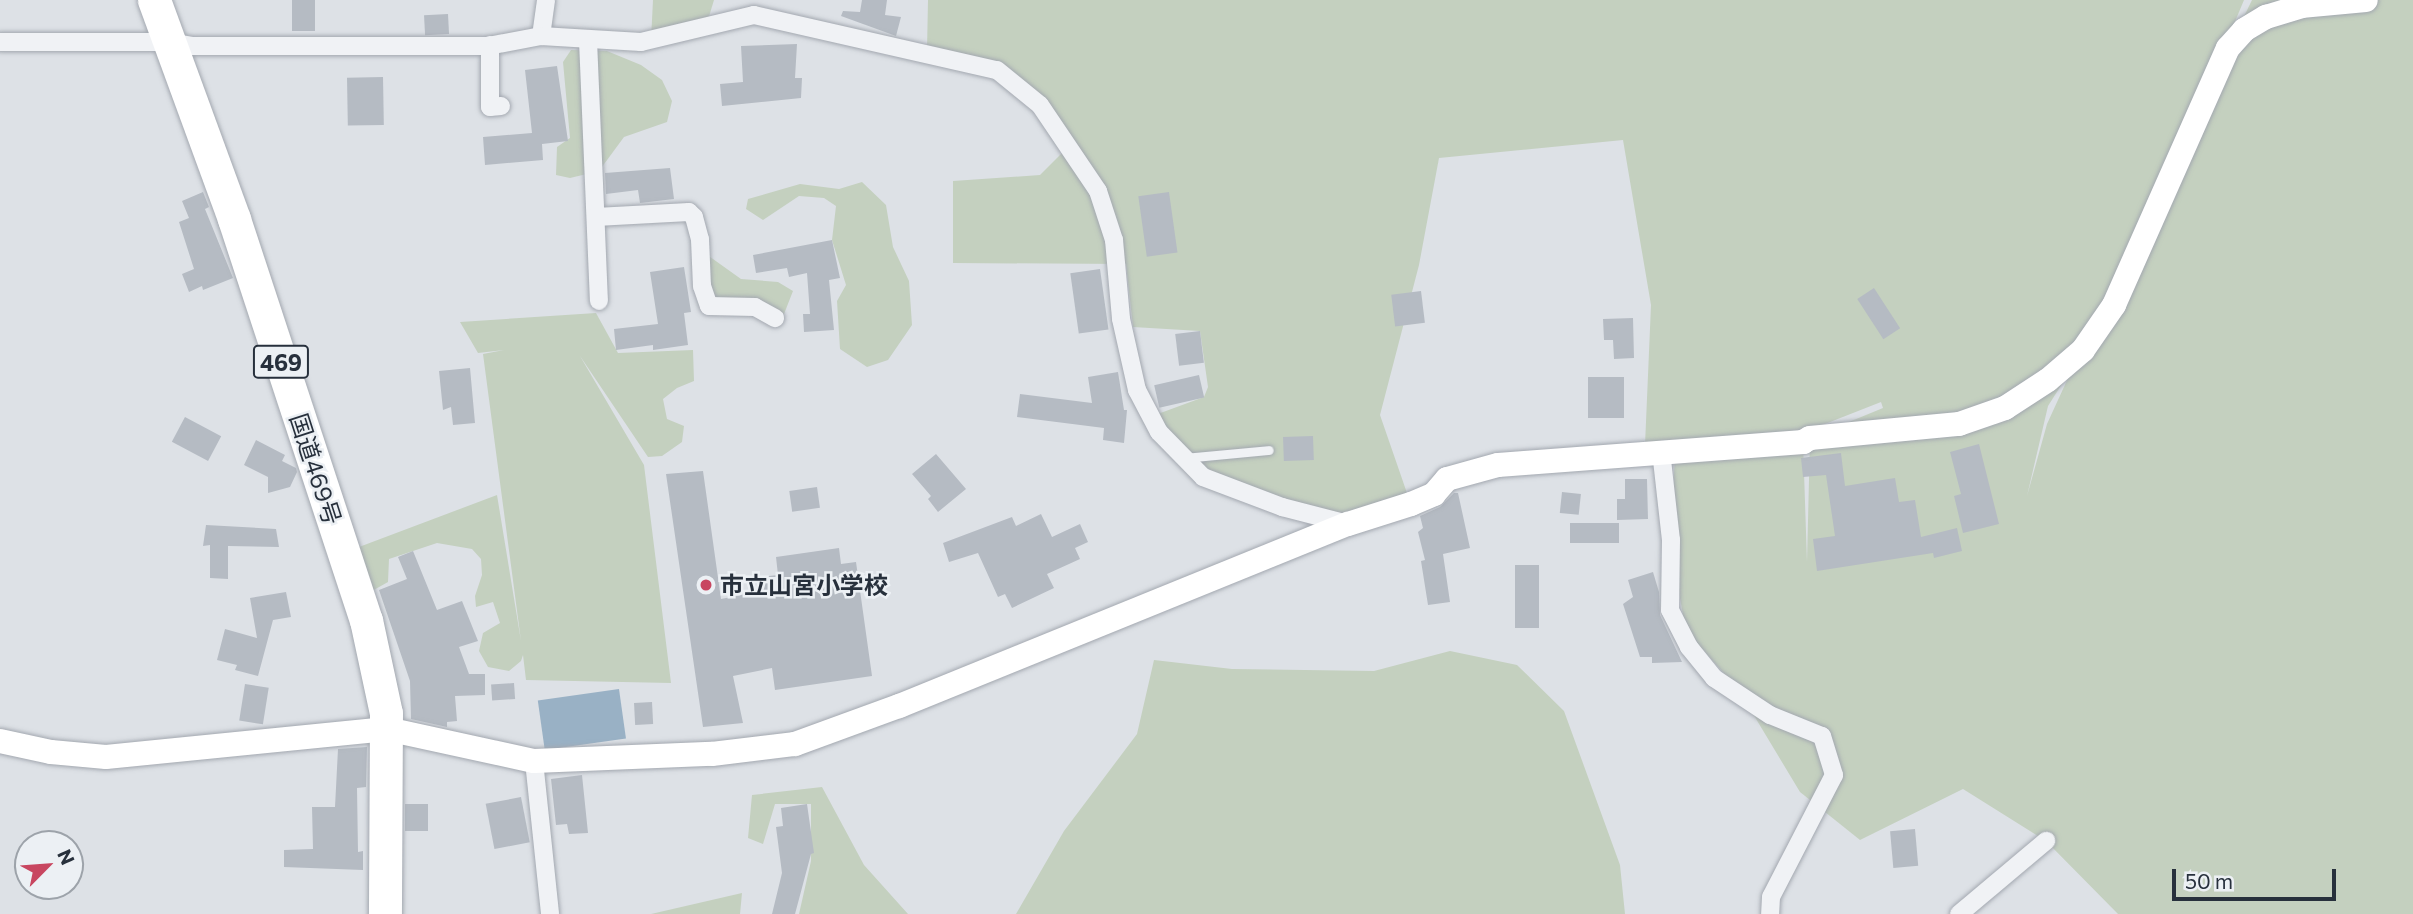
<!DOCTYPE html>
<html>
<head>
<meta charset="utf-8">
<style>
  body { margin:0 }
  #map { position:relative; width:2413px; height:914px; overflow:hidden; background:#dde1e6; font-family:Commissioner,"Noto Sans JP",sans-serif }
  div>[style] { position:absolute }
  [style*='--x'] { left:calc(var(--x)*1px); top:calc(var(--y)*1px); width:calc(var(--w)*1px); rotate:calc(var(--a)*1deg) }
  .green>* { inset:0; background:#c4d0bf }
  .water>* { inset:0; background:#99b1c5; transform-origin:0 0 }
  .building>* { inset:0; background:#b5bbc3; transform-origin:0 0 }
  .roads { filter:drop-shadow(0 0 2px #a3a8b0) drop-shadow(0 0 2px #a3a8b0) }
  .lane>* { height:9px; margin:-4.5px; padding:0 4.5px; transform-origin:4.5px; border-radius:4.5px; background:#f0f2f5 }
  .street>* { height:18px; margin:-9px; padding:0 9px; transform-origin:9px; border-radius:9px; background:#f0f2f5 }
  .secondary>* { height:24px; margin:-12px; padding:0 12px; transform-origin:12px; border-radius:12px; background:#fff }
  .highway>* { height:33px; margin:-16.5px; padding:0 16.5px; transform-origin:16.5px; border-radius:16.5px; background:#fff }
  .dots>* { width:19px; height:19px; translate:-50% -50%; box-sizing:border-box; border:4px solid #ecf0f4; border-radius:50% }
  span { translate:-50% -50%; white-space:nowrap; text-align:center; line-height:1.15; -webkit-text-stroke:5px #ecf0f4; paint-order:stroke }
  .shield-label span { padding:2px 5px; background:#ecf0f4; border:2px solid; border-radius:5px; -webkit-text-stroke-width:0 }
  .shield-label { font-size:23px; color:#27303c; font-weight:700 }
  .street-label { font-size:24px; color:#27303c }
  .poi-label { font-size:24px; color:#27303c; font-weight:700 }
  .left { translate:0 -50%; text-align:left }
  .north { position:absolute; left:14px; top:830px; width:70px; height:70px; box-sizing:border-box; background:#ecf0f4; border:2px solid #9da3aa; border-radius:50%; rotate:65deg; font-size:19px; font-weight:700; line-height:28px; text-align:center; color:#27303c }
  .north::after { content:''; display:block; margin:auto; width:24px; height:32px; background:#c84660; clip-path:polygon(50% 0,100% 100%,50% 72%,0 100%) }
  .scale { position:absolute; left:2172px; top:869px; width:164px; height:32px; box-sizing:border-box; border:4px solid #27303c; border-top:0; padding-left:9px; font-size:21px; line-height:24px; white-space:nowrap; color:#27303c; -webkit-text-stroke:5px #ecf0f4; paint-order:stroke }
</style>
</head>
<body>
<div id="map">
  <div class="green">
    <div style="clip-path:polygon(653px 0,714px 0,707px 23px,651px 40px)"></div>
    <div style="clip-path:polygon(evenodd,928px 0,2244px 0,2196px 115px,2252px 0,2413px 0,2413px 914px,2118px 914px,2046px 841px,1963px 789px,1860px 840px,1800px 792px,1738px 689px,1686px 631px,1671px 549px,1675px 450px,1803px 442px,1807px 562px,1810px 438px,1883px 408px,1881px 402px,1797px 435px,1645px 445px,1651px 305px,1623px 140px,1439px 158px,1419px 265px,1380px 415px,1408px 496px,1348px 524px,1203px 477px,1155px 415px,1204px 397px,1208px 387px,1200px 331px,1133px 327px,1126px 264px,953px 263px,953px 181px,1040px 175px,1068px 147px,996px 69px,927px 50px,928px 0,2074px 365px,2047px 424px,2027px 496px,2048px 406px,2074px 365px)"></div>
    <div style="clip-path:polygon(571px 50px,607px 51px,641px 65px,662px 80px,672px 101px,667px 122px,624px 137px,599px 171px,570px 178px,556px 175px,557px 147px,570px 138px,563px 62px)"></div>
    <div style="clip-path:polygon(862px 182px,886px 205px,893px 247px,909px 281px,912px 325px,888px 360px,867px 367px,840px 349px,837px 301px,846px 285px,832px 240px,836px 206px,824px 198px,799px 196px,763px 220px,746px 209px,748px 199px,800px 184px,839px 189px)"></div>
    <div style="clip-path:polygon(706px 254px,741px 279px,778px 282px,793px 291px,784px 314px,713px 299px)"></div>
    <div style="clip-path:polygon(596px 313px,618px 353px,693px 350px,694px 381px,677px 388px,663px 399px,667px 419px,684px 426px,682px 442px,662px 456px,648px 457px,580px 356px,644px 465px,671px 683px,526px 680px,523px 655px,521px 661px,509px 671px,488px 667px,479px 651px,483px 633px,500px 623px,493px 602px,476px 607px,475px 596px,482px 575px,481px 559px,472px 549px,437px 543px,389px 559px,388px 582px,372px 591px,359px 547px,497px 495px,521px 641px,483px 354px,504px 350px,478px 353px,460px 322px)"></div>
    <div style="clip-path:polygon(1450px 651px,1517px 665px,1564px 711px,1620px 865px,1625px 914px,1016px 914px,1064px 831px,1137px 734px,1154px 660px,1232px 669px,1374px 671px)"></div>
    <div style="clip-path:polygon(822px 787px,864px 865px,908px 914px,799px 914px,811px 861px,811px 804px,775px 804px,763px 844px,748px 838px,752px 795px)"></div>
    <div style="clip-path:polygon(742px 893px,740px 914px,651px 914px)"></div>
  </div>
  <div class="water">
    <div style="left:619px;top:689px;width:50px;height:82px;rotate:82deg"></div>
  </div>
  <div class="building">
    <div style="left:292px;top:0;width:23px;height:31px"></div>
    <div style="clip-path:polygon(862px 0,887px 0,885px 15px,901px 17px,896px 36px,841px 16px,843px 11px,860px 12px)"></div>
    <div style="left:448px;top:14px;width:20px;height:24px;rotate:87deg"></div>
    <div style="clip-path:polygon(797px 44px,795px 78px,802px 78px,801px 98px,722px 106px,720px 84px,743px 82px,741px 46px)"></div>
    <div style="clip-path:polygon(557px 66px,568px 141px,542px 144px,543px 160px,485px 165px,483px 137px,532px 133px,525px 70px)"></div>
    <div style="left:383px;top:77px;width:48px;height:36px;rotate:89deg"></div>
    <div style="clip-path:polygon(670px 168px,674px 199px,640px 203px,638px 190px,606px 194px,605px 173px)"></div>
    <div style="clip-path:polygon(203px 192px,209px 207px,205px 209px,233px 278px,203px 290px,202px 286px,189px 292px,182px 274px,194px 269px,179px 222px,189px 218px,182px 201px)"></div>
    <div style="left:1169px;top:192px;width:61px;height:31px;rotate:82deg"></div>
    <div style="clip-path:polygon(832px 240px,840px 278px,829px 280px,834px 330px,804px 332px,803px 314px,810px 314px,807px 273px,789px 277px,787px 268px,756px 273px,753px 255px)"></div>
    <div style="clip-path:polygon(684px 267px,691px 312px,684px 313px,688px 345px,653px 350px,653px 345px,616px 350px,614px 329px,658px 324px,650px 272px)"></div>
    <div style="left:1100px;top:269px;width:61px;height:30px;rotate:82deg"></div>
    <div style="left:1874px;top:288px;width:48px;height:20px;rotate:57deg"></div>
    <div style="left:1421px;top:291px;width:32px;height:30px;rotate:83deg"></div>
    <div style="clip-path:polygon(1633px 318px,1634px 358px,1614px 359px,1613px 340px,1604px 340px,1603px 319px)"></div>
    <div style="left:1200px;top:331px;width:32px;height:25px;rotate:83deg"></div>
    <div style="clip-path:polygon(470px 368px,475px 423px,453px 425px,451px 407px,443px 410px,439px 371px)"></div>
    <div style="clip-path:polygon(1118px 372px,1124px 410px,1127px 410px,1124px 443px,1103px 440px,1104px 428px,1017px 417px,1020px 394px,1092px 403px,1088px 377px)"></div>
    <div style="left:1199px;top:375px;width:23px;height:46px;rotate:77deg"></div>
    <div style="left:1588px;top:377px;width:36px;height:41px"></div>
    <div style="left:185px;top:417px;width:41px;height:28px;rotate:28deg"></div>
    <div style="left:1313px;top:436px;width:24px;height:30px;rotate:88deg"></div>
    <div style="clip-path:polygon(256px 440px,285px 455px,282px 461px,296px 468px,297px 472px,290px 487px,268px 493px,268px 477px,244px 465px)"></div>
    <div style="clip-path:polygon(1979px 444px,1999px 524px,1963px 533px,1954px 496px,1961px 494px,1950px 452px)"></div>
    <div style="clip-path:polygon(1841px 453px,1845px 486px,1895px 478px,1899px 502px,1915px 500px,1921px 537px,1957px 528px,1962px 551px,1934px 558px,1933px 553px,1817px 571px,1813px 539px,1835px 536px,1826px 475px,1803px 477px,1801px 458px)"></div>
    <div style="clip-path:polygon(936px 454px,966px 489px,938px 512px,928px 499px,931px 496px,912px 474px)"></div>
    <div style="clip-path:polygon(703px 471px,721px 599px,761px 591px,759px 577px,778px 575px,776px 557px,839px 548px,841px 564px,856px 562px,872px 676px,775px 690px,772px 668px,733px 676px,743px 723px,703px 727px,666px 474px)"></div>
    <div style="clip-path:polygon(1625px 479px,1647px 479px,1648px 519px,1617px 520px,1617px 499px,1625px 499px)"></div>
    <div style="left:817px;top:487px;width:21px;height:28px;rotate:82deg"></div>
    <div style="left:1562px;top:492px;width:19px;height:21px;rotate:6deg"></div>
    <div style="clip-path:polygon(1454px 493px,1458px 493px,1470px 548px,1443px 554px,1450px 602px,1428px 605px,1421px 561px,1425px 560px,1418px 532px,1423px 528px,1420px 516px,1440px 507px)"></div>
    <div style="clip-path:polygon(1041px 514px,1052px 537px,1080px 524px,1088px 542px,1075px 548px,1080px 559px,1047px 574px,1054px 588px,1012px 608px,1005px 594px,998px 597px,978px 553px,949px 562px,943px 543px,1012px 517px,1016px 526px)"></div>
    <div style="left:1570px;top:523px;width:49px;height:20px"></div>
    <div style="clip-path:polygon(206px 525px,276px 529px,279px 547px,228px 546px,228px 579px,210px 578px,210px 545px,203px 546px)"></div>
    <div style="clip-path:polygon(413px 551px,437px 610px,462px 601px,478px 641px,459px 647px,469px 674px,485px 674px,485px 695px,455px 696px,457px 721px,447px 722px,447px 727px,411px 719px,410px 681px,379px 590px,407px 579px,398px 557px)"></div>
    <div style="left:1515px;top:565px;width:24px;height:63px"></div>
    <div style="clip-path:polygon(1653px 572px,1659px 592px,1660px 615px,1682px 662px,1652px 663px,1652px 657px,1640px 657px,1623px 604px,1633px 597px,1628px 580px)"></div>
    <div style="clip-path:polygon(286px 592px,291px 617px,273px 620px,258px 676px,235px 670px,237px 665px,217px 660px,225px 629px,257px 638px,250px 598px)"></div>
    <div style="left:514px;top:683px;width:16px;height:23px;rotate:86deg"></div>
    <div style="left:245px;top:684px;width:24px;height:37px;rotate:9deg"></div>
    <div style="left:652px;top:702px;width:22px;height:18px;rotate:87deg"></div>
    <div style="clip-path:polygon(367px 747px,366px 787px,357px 788px,358px 852px,363px 851px,363px 870px,284px 867px,284px 850px,313px 849px,312px 807px,335px 807px,338px 749px)"></div>
    <div style="clip-path:polygon(582px 775px,588px 833px,569px 834px,567px 824px,556px 825px,551px 779px)"></div>
    <div style="left:521px;top:797px;width:46px;height:36px;rotate:79deg"></div>
    <div style="left:405px;top:804px;width:23px;height:27px"></div>
    <div style="clip-path:polygon(807px 804px,814px 853px,811px 854px,795px 914px,772px 914px,782px 873px,776px 827px,783px 826px,781px 808px)"></div>
    <div style="left:1915px;top:829px;width:37px;height:25px;rotate:85deg"></div>
  </div>
  <div class="roads">
    <div class="lane">
      <div style="--x:1183;--y:458;--w:86;--a:-5.3"></div>
    </div>
    <div class="street">
      <div style="--x:541;--y:36;--w:36;--a:-82"></div>
      <div style="--x:588;--y:40;--w:261;--a:87.6"></div>
      <div style="--x:0;--y:42;--w:170;--a:0"></div>
      <div style="--x:170;--y:42;--w:22;--a:10"></div>
      <div style="--x:192;--y:46;--w:296;--a:0"></div>
      <div style="--x:488;--y:46;--w:54;--a:-10.7"></div>
      <div style="--x:541;--y:36;--w:100;--a:3.4"></div>
      <div style="--x:641;--y:42;--w:116;--a:-13.4"></div>
      <div style="--x:754;--y:15;--w:249;--a:12.8"></div>
      <div style="--x:997;--y:70;--w:55;--a:39.1"></div>
      <div style="--x:1040;--y:105;--w:104;--a:56"></div>
      <div style="--x:1098;--y:191;--w:52;--a:71.9"></div>
      <div style="--x:1114;--y:240;--w:79;--a:84.9"></div>
      <div style="--x:1121;--y:319;--w:73;--a:77.3"></div>
      <div style="--x:1137;--y:390;--w:47;--a:62.4"></div>
      <div style="--x:1159;--y:432;--w:63;--a:45.6"></div>
      <div style="--x:1203;--y:477;--w:85;--a:20.8"></div>
      <div style="--x:1282;--y:507;--w:68;--a:14.4"></div>
      <div style="--x:490;--y:45;--w:62;--a:90"></div>
      <div style="--x:490;--y:107;--w:11;--a:-5"></div>
      <div style="--x:596;--y:217;--w:93;--a:-3.1"></div>
      <div style="--x:689;--y:212;--w:7;--a:45"></div>
      <div style="--x:694;--y:217;--w:23;--a:75"></div>
      <div style="--x:700;--y:239;--w:47;--a:87.6"></div>
      <div style="--x:702;--y:286;--w:21;--a:71"></div>
      <div style="--x:709;--y:306;--w:46;--a:1.2"></div>
      <div style="--x:755;--y:307;--w:23;--a:29"></div>
      <div style="--x:1661;--y:451;--w:90;--a:83.6"></div>
      <div style="--x:1671;--y:540;--w:70;--a:90.8"></div>
      <div style="--x:1670;--y:610;--w:42;--a:62.8"></div>
      <div style="--x:1689;--y:647;--w:40;--a:51"></div>
      <div style="--x:1714;--y:678;--w:67;--a:33.5"></div>
      <div style="--x:1770;--y:715;--w:56;--a:22"></div>
      <div style="--x:1822;--y:736;--w:41;--a:72.9"></div>
      <div style="--x:1834;--y:775;--w:137;--a:117.3"></div>
      <div style="--x:1771;--y:897;--w:17;--a:93"></div>
      <div style="--x:534;--y:761;--w:154;--a:84"></div>
      <div style="--x:1959;--y:914;--w:114;--a:-40"></div>
    </div>
    <div class="secondary">
      <div style="--x:0;--y:741;--w:52;--a:12.2"></div>
      <div style="--x:51;--y:752;--w:55;--a:5.2"></div>
      <div style="--x:106;--y:757;--w:282;--a:-5.7"></div>
      <div style="--x:387;--y:729;--w:150;--a:12.3"></div>
      <div style="--x:534;--y:761;--w:178;--a:-2.3"></div>
      <div style="--x:712;--y:754;--w:84;--a:-6.9"></div>
      <div style="--x:795;--y:744;--w:111;--a:-20.1"></div>
      <div style="--x:899;--y:706;--w:484;--a:-22.1"></div>
      <div style="--x:1348;--y:524;--w:66;--a:-17.6"></div>
      <div style="--x:1411;--y:504;--w:25;--a:-23"></div>
      <div style="--x:1434;--y:494;--w:20;--a:-49"></div>
      <div style="--x:1447;--y:479;--w:53;--a:-15.4"></div>
      <div style="--x:1498;--y:465;--w:306;--a:-4.3"></div>
      <div style="--x:1803;--y:442;--w:8;--a:-30"></div>
      <div style="--x:1810;--y:438;--w:150;--a:-5.4"></div>
      <div style="--x:1959;--y:424;--w:49;--a:-19.2"></div>
      <div style="--x:2005;--y:408;--w:51;--a:-33.1"></div>
      <div style="--x:2048;--y:380;--w:46;--a:-40.6"></div>
      <div style="--x:2083;--y:350;--w:55;--a:-55.4"></div>
      <div style="--x:2114;--y:305;--w:281;--a:-66.1"></div>
      <div style="--x:2228;--y:48;--w:24;--a:-48"></div>
      <div style="--x:2244;--y:30;--w:26;--a:-31"></div>
      <div style="--x:2266;--y:17;--w:37;--a:-17"></div>
      <div style="--x:2301;--y:6;--w:65;--a:-5.3"></div>
    </div>
    <div class="highway">
      <div style="--x:154;--y:0;--w:233;--a:69.9"></div>
      <div style="--x:234;--y:219;--w:422;--a:71.8"></div>
      <div style="--x:366;--y:620;--w:95;--a:77.9"></div>
      <div style="--x:386;--y:713;--w:201;--a:90.3"></div>
    </div>
  </div>
  <div class="dots">
    <div style="left:706px;top:585px;background:#c84660"></div>
  </div>
  <div class="shield-label">
    <span style="left:281px;top:362px">469</span>
  </div>
  <div class="street-label">
    <span style="left:316px;top:469px;rotate:72deg">国道469号</span>
  </div>
  <div class="poi-label">
    <span class="left" style="left:720px;top:585px">市立山宮小学校</span>
  </div>
  <div class="north">N</div>
  <div class="scale">50 m</div>
</div>
</body>
</html>
